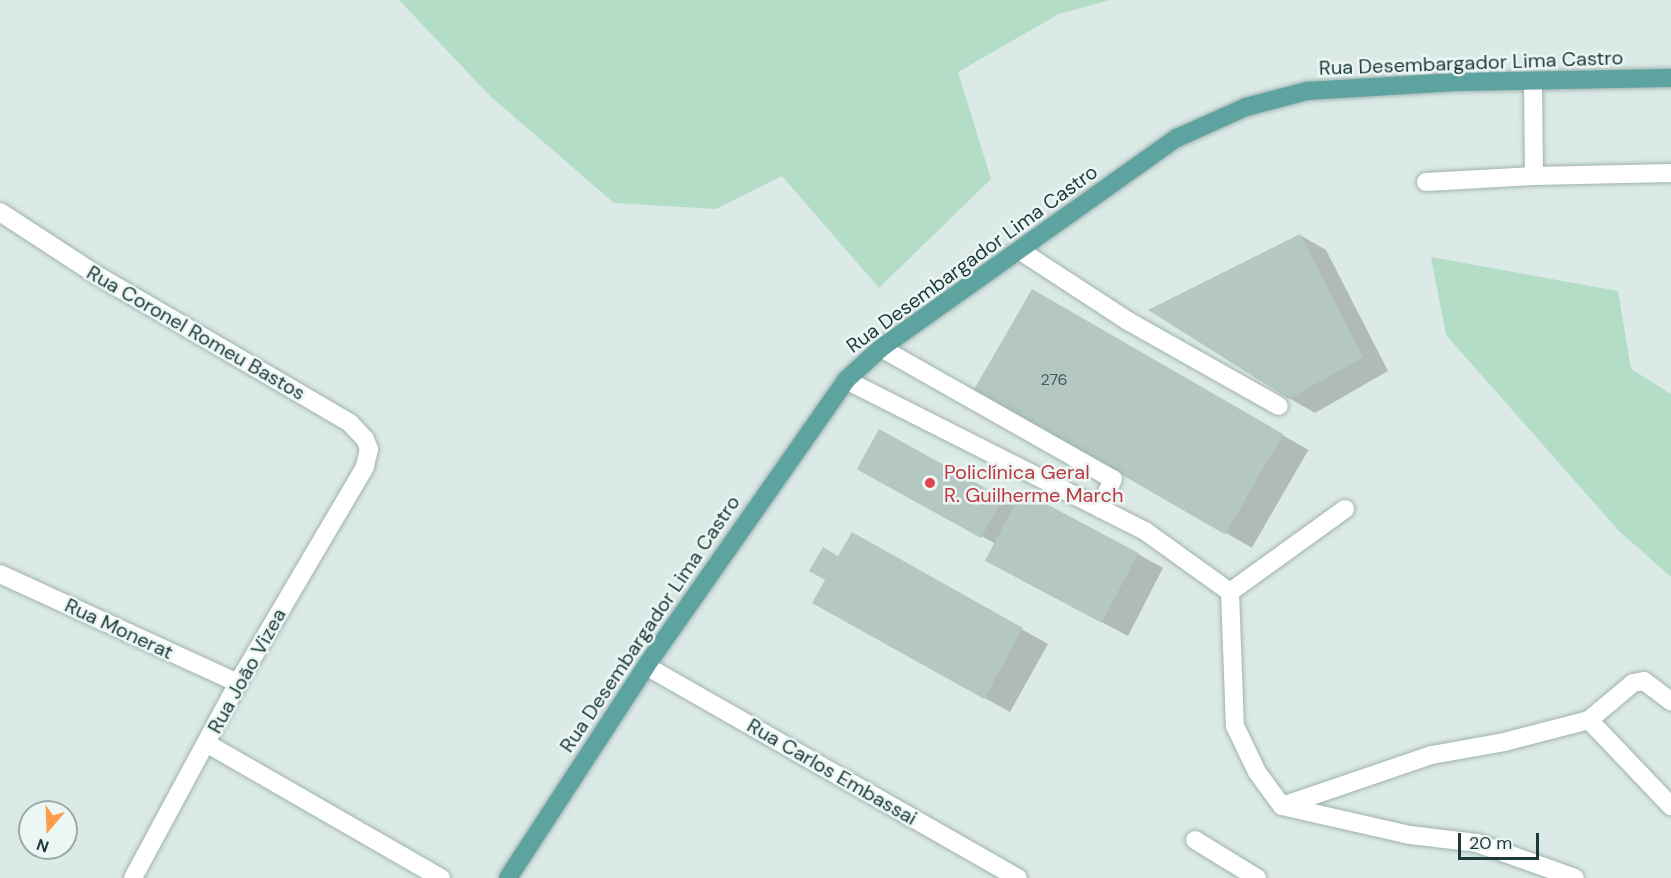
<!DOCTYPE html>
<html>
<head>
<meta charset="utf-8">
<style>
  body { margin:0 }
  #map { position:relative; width:1671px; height:878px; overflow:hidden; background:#dceae7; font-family:"DM Sans",sans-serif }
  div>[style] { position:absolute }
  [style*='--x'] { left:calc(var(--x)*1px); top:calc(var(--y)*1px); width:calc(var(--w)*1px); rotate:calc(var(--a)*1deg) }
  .green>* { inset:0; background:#b3ddc7 }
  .shadow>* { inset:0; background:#0003; transform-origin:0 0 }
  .building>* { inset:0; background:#b4c7c3; transform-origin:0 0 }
  .roads { filter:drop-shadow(0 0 2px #9fb2af) drop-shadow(0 0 2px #9fb2af) }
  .minor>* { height:18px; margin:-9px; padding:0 9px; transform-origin:9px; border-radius:9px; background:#fff }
  .major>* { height:18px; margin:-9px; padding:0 9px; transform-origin:9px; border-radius:9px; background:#5da3a0 }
  .dots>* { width:16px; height:16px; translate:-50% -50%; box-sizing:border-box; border:3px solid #ecf6f4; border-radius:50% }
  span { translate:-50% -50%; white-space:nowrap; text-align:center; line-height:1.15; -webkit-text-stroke:5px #ecf6f4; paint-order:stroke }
  .number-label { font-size:16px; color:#435d5b }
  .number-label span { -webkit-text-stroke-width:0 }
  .street-label { font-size:20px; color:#1d3a38 }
  .health-label { font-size:20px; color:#be3a42 }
  .left { translate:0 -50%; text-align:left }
  .north { position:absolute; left:18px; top:800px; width:60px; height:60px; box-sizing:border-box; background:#ecf6f4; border:2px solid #99aba9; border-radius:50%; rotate:199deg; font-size:16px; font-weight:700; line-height:24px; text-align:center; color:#1d3a38 }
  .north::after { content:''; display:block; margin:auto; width:21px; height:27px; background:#fc9b48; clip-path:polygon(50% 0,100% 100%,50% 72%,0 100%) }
  .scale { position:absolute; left:1458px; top:833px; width:81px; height:27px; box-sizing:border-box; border:3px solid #1d3a38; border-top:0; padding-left:8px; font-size:18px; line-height:21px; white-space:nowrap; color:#1d3a38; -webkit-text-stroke:4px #ecf6f4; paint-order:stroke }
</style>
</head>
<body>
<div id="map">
  <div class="green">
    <div style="clip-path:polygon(399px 0,1110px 0,1059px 14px,958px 72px,991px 179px,879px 288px,782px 176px,716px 209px,614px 203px,490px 96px)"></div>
    <div style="clip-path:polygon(1431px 257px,1618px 291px,1631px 369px,1671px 394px,1671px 577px,1619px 531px,1446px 335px)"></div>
  </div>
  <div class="shadow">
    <div style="clip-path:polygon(1300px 235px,1326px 250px,1388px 371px,1315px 413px,1289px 398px)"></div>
    <div style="left:1033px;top:291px;width:318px;height:113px;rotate:30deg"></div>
    <div style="clip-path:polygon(879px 431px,1016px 506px,1138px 554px,1163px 568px,1128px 636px,1013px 575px,996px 544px,879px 480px)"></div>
    <div style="clip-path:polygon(852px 534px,1048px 644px,1010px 712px,840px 617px,839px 558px)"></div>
  </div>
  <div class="building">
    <div style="clip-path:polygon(1300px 234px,1363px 357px,1289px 399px,1148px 310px)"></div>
    <div style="left:1032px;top:289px;width:290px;height:116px;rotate:30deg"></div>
    <div style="left:879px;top:429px;width:142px;height:46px;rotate:29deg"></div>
    <div style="left:1022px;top:491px;width:132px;height:79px;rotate:28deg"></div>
    <div style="clip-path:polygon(852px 532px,1023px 628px,984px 699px,812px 603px,825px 580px,809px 571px,823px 547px,838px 556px)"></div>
  </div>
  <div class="roads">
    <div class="minor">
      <div style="--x:1533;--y:81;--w:95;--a:89.4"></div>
      <div style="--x:1534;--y:176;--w:137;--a:-1.3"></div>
      <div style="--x:1426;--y:182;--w:108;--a:-3.2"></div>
      <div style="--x:0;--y:212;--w:113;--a:33.1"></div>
      <div style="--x:95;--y:274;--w:295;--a:30.3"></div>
      <div style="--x:350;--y:423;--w:22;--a:47"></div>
      <div style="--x:365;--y:439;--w:11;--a:68"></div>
      <div style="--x:369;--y:449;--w:18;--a:103"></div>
      <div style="--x:365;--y:467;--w:251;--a:120.5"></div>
      <div style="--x:238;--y:683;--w:221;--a:118.3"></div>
      <div style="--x:1019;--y:250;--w:130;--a:33.1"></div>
      <div style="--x:1128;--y:321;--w:173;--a:29.4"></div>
      <div style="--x:881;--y:348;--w:266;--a:29.5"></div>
      <div style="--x:1113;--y:479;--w:32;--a:114"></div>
      <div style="--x:846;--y:380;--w:335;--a:26.8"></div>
      <div style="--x:1145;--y:531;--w:105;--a:35.7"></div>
      <div style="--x:1230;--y:592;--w:134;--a:87.9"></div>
      <div style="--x:1235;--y:726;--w:51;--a:64.4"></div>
      <div style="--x:1257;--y:772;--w:42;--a:53.7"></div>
      <div style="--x:1282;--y:806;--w:131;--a:12.8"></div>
      <div style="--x:1410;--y:835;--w:67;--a:6.8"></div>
      <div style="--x:1477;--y:843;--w:104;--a:19.7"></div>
      <div style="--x:0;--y:574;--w:262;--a:24.6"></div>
      <div style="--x:1230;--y:592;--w:142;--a:-35.8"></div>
      <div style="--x:646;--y:666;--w:428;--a:29.7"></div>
      <div style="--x:1589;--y:720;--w:119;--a:46.4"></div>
      <div style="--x:206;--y:743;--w:271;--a:29.9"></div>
      <div style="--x:1282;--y:806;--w:158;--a:-18.8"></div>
      <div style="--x:1432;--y:755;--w:73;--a:-10.2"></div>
      <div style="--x:1504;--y:742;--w:88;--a:-14.5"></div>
      <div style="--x:1589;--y:720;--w:57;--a:-40.1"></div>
      <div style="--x:1633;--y:683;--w:11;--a:-10"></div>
      <div style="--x:1644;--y:681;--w:34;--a:37"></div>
      <div style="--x:1195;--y:840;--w:73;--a:31.5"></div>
    </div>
    <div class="major">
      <div style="--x:508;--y:878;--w:253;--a:-56.9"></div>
      <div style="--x:646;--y:666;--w:349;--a:-55"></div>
      <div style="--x:846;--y:380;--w:47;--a:-42.4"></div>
      <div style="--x:881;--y:348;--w:363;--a:-35.4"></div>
      <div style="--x:1177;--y:138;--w:76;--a:-24.2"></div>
      <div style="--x:1246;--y:107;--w:63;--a:-14.7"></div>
      <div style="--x:1307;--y:91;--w:149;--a:-3.5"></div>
      <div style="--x:1456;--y:82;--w:215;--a:-1.1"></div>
    </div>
  </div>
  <div class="dots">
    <div style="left:930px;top:483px;background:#e0444e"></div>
  </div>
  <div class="number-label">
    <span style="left:1054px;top:380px">276</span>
  </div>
  <div class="street-label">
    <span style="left:1471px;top:63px;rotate:-2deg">Rua Desembargador Lima Castro</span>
    <span style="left:972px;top:259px;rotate:-36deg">Rua Desembargador Lima Castro</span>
    <span style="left:196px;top:333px;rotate:30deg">Rua Coronel Romeu Bastos</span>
    <span style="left:650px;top:624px;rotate:-56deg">Rua Desembargador Lima Castro</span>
    <span style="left:119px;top:629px;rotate:25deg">Rua Monerat</span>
    <span style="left:247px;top:671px;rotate:-61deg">Rua João Vizea</span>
    <span style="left:832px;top:772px;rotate:30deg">Rua Carlos Embassai</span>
  </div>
  <div class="health-label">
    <span class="left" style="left:944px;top:484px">Policlínica Geral<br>R. Guilherme March</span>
  </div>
  <div class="north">N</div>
  <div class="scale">20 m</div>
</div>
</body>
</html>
